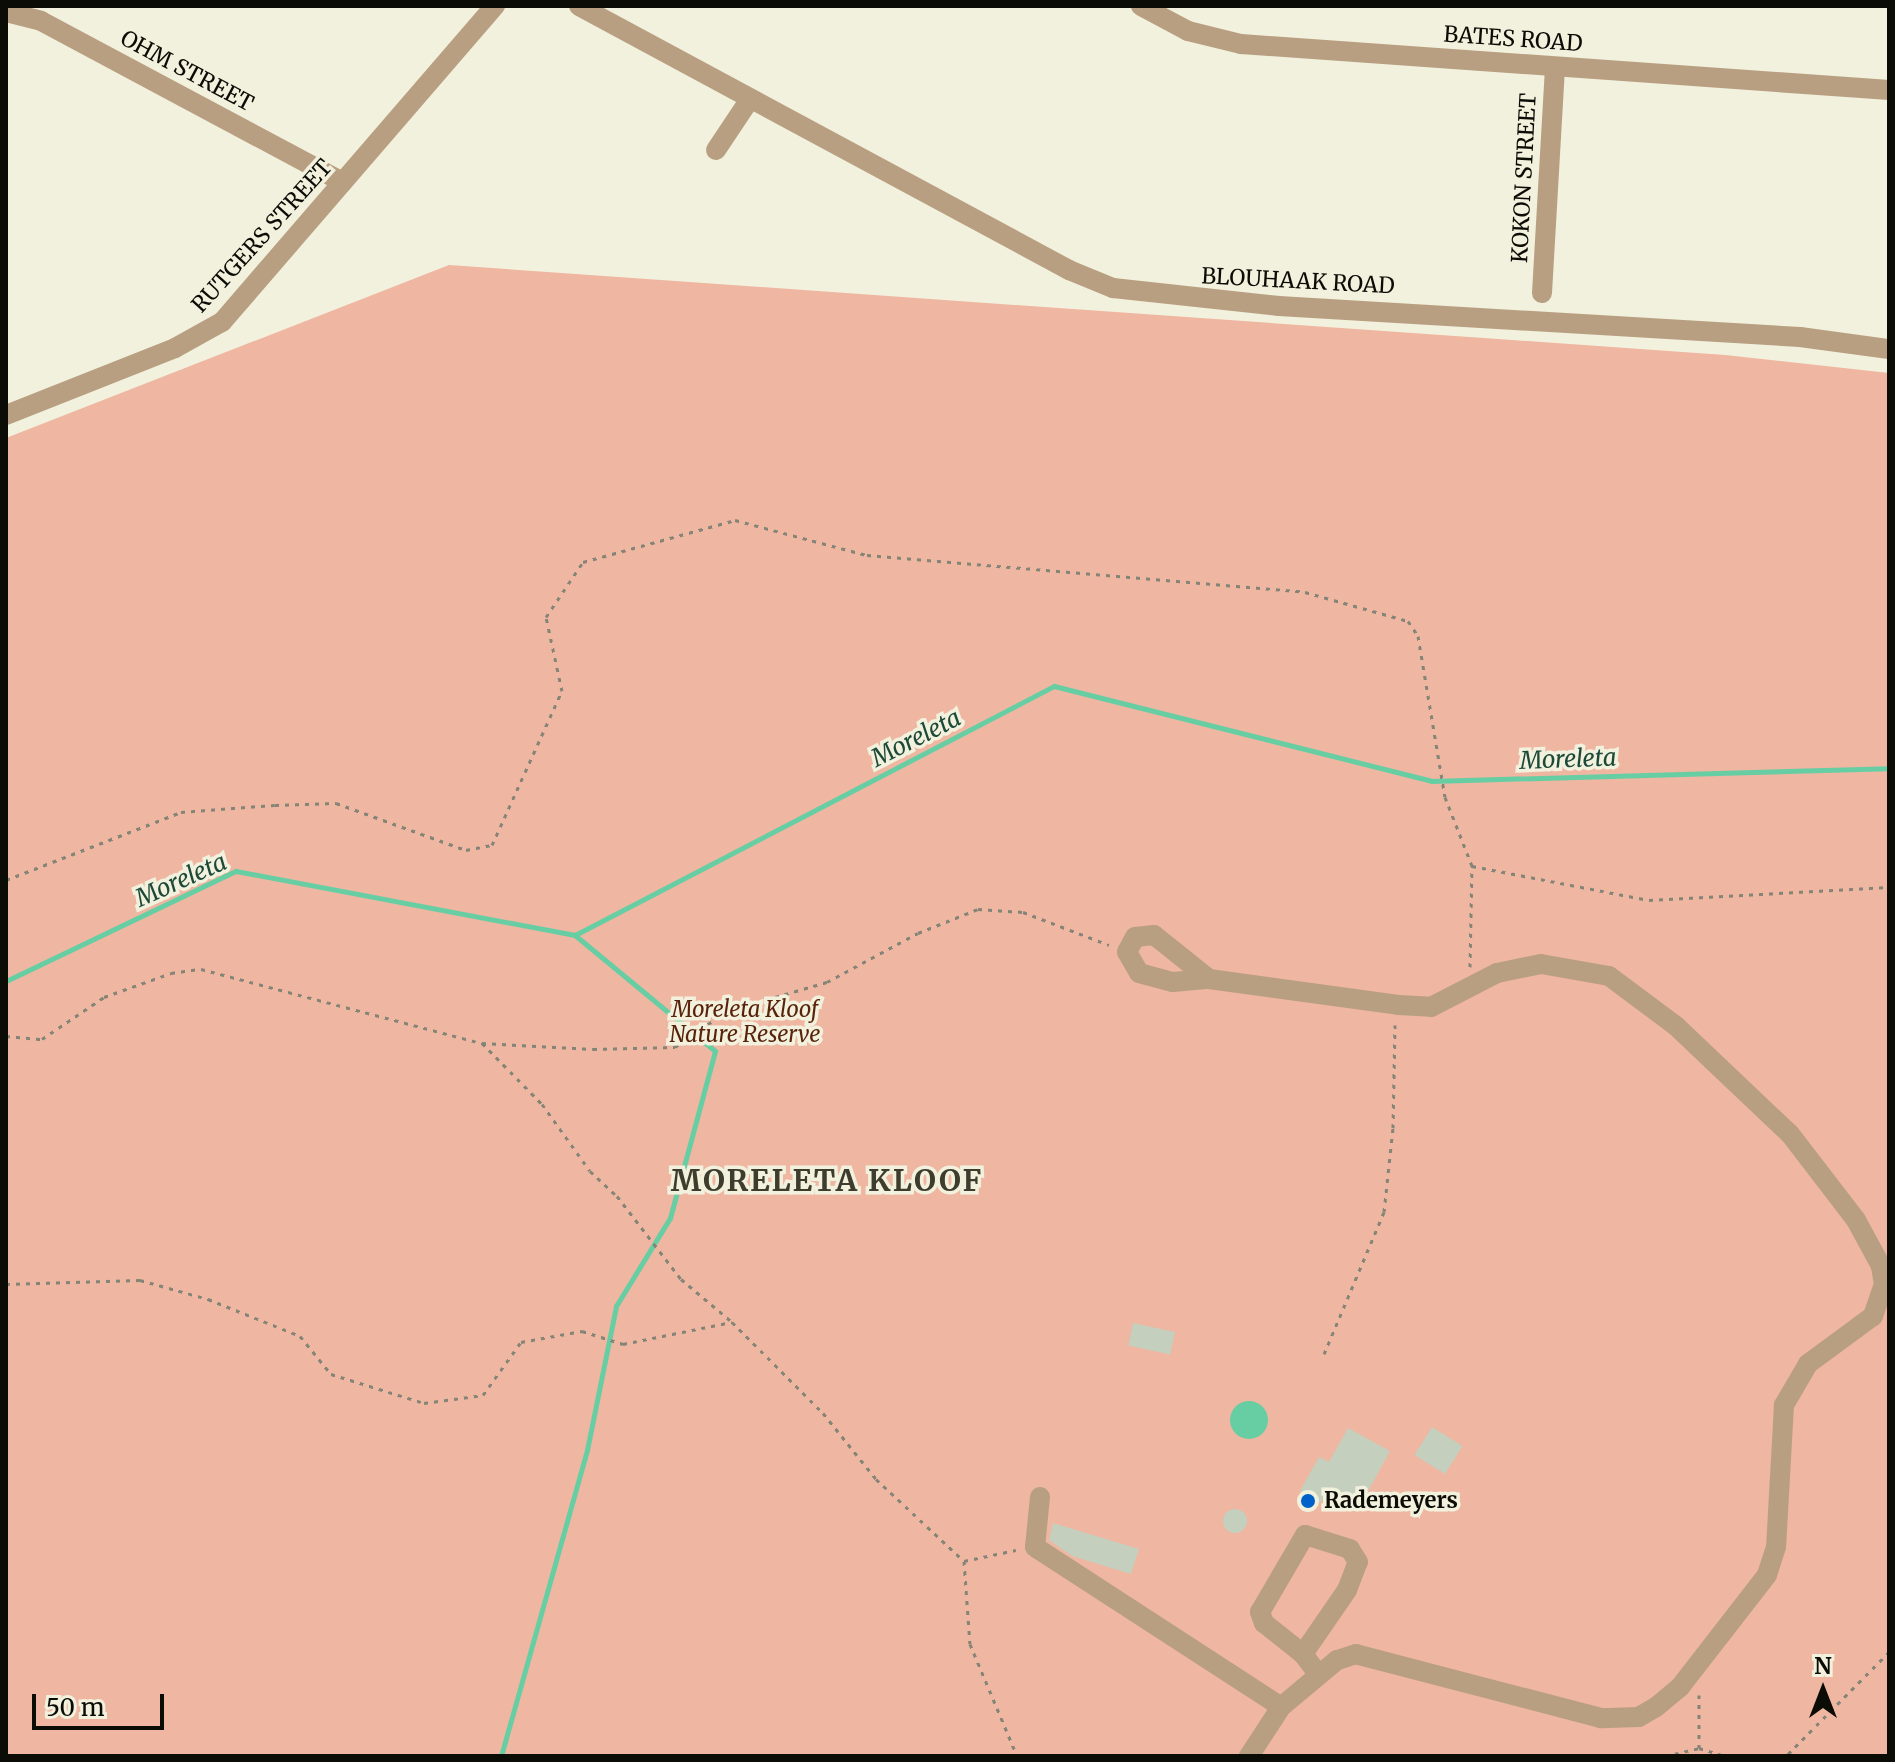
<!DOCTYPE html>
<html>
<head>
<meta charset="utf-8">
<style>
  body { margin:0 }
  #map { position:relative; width:1895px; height:1762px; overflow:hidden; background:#f2f1dd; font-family:Merriweather,serif }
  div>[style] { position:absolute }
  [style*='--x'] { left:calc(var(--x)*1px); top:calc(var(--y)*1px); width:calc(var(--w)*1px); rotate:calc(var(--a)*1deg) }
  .green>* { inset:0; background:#efb6a1 }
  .water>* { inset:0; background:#67cea4 }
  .round { border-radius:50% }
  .stream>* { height:5px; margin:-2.5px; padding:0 2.5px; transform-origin:2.5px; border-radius:2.5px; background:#67cea4 }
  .building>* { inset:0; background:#c4cfbe; transform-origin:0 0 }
  .path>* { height:3px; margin-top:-1.5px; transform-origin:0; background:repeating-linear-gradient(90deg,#848477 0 4px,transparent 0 10px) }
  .minor>* { height:20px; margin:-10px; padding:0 10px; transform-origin:10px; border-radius:10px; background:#b99f81 }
  .dots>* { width:22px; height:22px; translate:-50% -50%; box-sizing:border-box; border:4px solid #f2f1dd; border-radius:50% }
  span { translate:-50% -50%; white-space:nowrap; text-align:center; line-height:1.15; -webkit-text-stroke:7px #f2f1dd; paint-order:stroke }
  .street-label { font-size:22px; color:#0c0c06 }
  .park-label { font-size:22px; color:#59220b; font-style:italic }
  .poi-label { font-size:22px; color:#0c0c06; font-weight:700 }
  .left { translate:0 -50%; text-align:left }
  .water-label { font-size:24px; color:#1d4938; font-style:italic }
  .district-label { font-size:30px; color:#3e3c2d; font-weight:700; letter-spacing:2px }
  .frame { position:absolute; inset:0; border:8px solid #0c0c06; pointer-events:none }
  .north { position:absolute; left:1783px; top:1650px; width:80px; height:80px; -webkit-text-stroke:6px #f2f1dd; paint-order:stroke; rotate:0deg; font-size:22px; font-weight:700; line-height:32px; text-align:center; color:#0c0c06 }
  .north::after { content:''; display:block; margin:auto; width:28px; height:36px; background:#0c0c06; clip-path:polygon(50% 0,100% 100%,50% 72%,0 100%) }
  .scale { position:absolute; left:32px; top:1694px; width:132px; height:36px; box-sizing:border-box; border:4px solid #0c0c06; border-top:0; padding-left:10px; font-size:24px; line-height:28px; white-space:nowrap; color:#0c0c06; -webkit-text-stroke:6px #f2f1dd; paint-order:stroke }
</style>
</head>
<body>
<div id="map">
  <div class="green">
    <div style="clip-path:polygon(449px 265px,1725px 355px,1889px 373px,1889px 1756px,6px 1756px,6px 438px)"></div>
  </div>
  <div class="water">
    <div class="round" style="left:1230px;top:1401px;width:38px;height:38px"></div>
  </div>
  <div class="stream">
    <div style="--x:6;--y:981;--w:255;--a:-25.6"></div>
    <div style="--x:236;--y:871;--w:345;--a:10.7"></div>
    <div style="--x:575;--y:935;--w:540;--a:-27.47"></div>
    <div style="--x:1054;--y:686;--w:389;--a:14.1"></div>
    <div style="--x:1431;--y:781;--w:458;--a:-1.6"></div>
    <div style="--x:501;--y:1756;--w:318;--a:-74.3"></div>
    <div style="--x:587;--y:1450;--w:147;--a:-78.6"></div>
    <div style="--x:616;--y:1306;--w:103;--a:-58.5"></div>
    <div style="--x:670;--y:1218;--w:173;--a:-74.9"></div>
    <div style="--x:715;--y:1051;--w:182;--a:-140.4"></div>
  </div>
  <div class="building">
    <div style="left:1133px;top:1323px;width:43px;height:23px;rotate:12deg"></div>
    <div style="left:1432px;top:1427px;width:36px;height:33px;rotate:32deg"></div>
    <div style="clip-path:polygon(1348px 1428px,1390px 1451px,1361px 1504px,1330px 1487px,1321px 1503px,1300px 1491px,1319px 1457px,1329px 1462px)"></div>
    <div class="round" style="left:1223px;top:1509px;width:24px;height:24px"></div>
    <div style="clip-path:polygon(1053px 1523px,1139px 1549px,1131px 1574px,1072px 1556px,1049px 1540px)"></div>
  </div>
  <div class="path">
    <div style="--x:6;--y:880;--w:188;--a:-21.2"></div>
    <div style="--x:181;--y:812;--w:94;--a:-4.3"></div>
    <div style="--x:275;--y:805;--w:61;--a:-1.9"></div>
    <div style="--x:336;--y:803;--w:138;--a:19.9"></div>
    <div style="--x:466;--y:850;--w:26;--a:-11"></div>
    <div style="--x:492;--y:845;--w:169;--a:-65.6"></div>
    <div style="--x:562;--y:691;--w:76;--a:-102.2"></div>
    <div style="--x:546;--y:617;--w:66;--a:-56.1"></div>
    <div style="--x:583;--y:562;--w:158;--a:-15.4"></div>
    <div style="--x:735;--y:520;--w:137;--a:14.9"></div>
    <div style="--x:867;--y:555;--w:440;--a:4.8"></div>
    <div style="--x:1305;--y:592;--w:107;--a:15.7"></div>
    <div style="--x:1408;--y:621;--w:18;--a:56"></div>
    <div style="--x:1418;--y:636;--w:163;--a:80.5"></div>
    <div style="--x:1445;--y:797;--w:74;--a:68.6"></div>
    <div style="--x:1472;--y:866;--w:180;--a:10.9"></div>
    <div style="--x:1649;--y:900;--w:240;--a:-3.1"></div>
    <div style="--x:1470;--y:967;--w:101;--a:-88.9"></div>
    <div style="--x:6;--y:1036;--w:36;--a:5"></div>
    <div style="--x:42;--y:1039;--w:75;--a:-34.1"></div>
    <div style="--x:104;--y:997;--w:71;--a:-19.7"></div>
    <div style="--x:171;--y:973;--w:30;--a:-8"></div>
    <div style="--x:201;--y:969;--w:291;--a:14.8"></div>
    <div style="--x:482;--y:1043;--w:111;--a:3.1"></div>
    <div style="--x:593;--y:1049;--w:82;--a:-1.4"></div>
    <div style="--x:675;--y:1047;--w:63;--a:-34.7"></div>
    <div style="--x:727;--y:1011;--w:104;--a:-16.2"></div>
    <div style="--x:827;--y:982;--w:103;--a:-28.3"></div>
    <div style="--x:918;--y:933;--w:65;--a:-21.8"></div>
    <div style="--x:978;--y:909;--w:45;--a:3.8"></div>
    <div style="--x:1023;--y:912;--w:92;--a:21"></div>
    <div style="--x:482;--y:1043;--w:86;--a:45.5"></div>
    <div style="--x:542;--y:1104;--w:82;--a:54.4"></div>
    <div style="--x:590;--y:1171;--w:37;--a:43"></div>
    <div style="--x:617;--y:1196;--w:105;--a:52.4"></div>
    <div style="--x:681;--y:1279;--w:67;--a:40.1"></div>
    <div style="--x:6;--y:1284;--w:134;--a:-1.7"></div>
    <div style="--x:140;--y:1280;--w:71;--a:15.6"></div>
    <div style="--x:208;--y:1299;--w:99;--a:21.9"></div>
    <div style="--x:300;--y:1336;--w:49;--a:50.8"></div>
    <div style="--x:331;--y:1374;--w:97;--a:17.3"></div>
    <div style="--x:424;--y:1403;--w:60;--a:-7.7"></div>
    <div style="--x:483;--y:1395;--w:65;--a:-54.4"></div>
    <div style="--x:521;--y:1342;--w:62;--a:-10.2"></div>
    <div style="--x:582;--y:1331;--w:43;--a:17.6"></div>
    <div style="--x:623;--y:1344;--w:111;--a:-11.4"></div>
    <div style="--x:732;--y:1322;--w:129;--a:45"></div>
    <div style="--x:823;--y:1413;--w:85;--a:51.2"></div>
    <div style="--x:876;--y:1479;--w:120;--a:43"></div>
    <div style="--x:964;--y:1561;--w:83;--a:85.9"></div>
    <div style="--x:970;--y:1644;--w:121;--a:67.2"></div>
    <div style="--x:1324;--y:1354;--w:154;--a:-67.1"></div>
    <div style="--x:1384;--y:1212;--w:84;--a:-83.9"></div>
    <div style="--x:1393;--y:1128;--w:103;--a:-88.9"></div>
    <div style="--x:964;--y:1561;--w:53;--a:-11.9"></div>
    <div style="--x:1699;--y:1748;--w:53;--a:-90"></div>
    <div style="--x:1665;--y:1756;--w:35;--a:-13"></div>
    <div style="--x:1699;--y:1748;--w:27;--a:17"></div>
    <div style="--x:1777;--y:1756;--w:11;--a:-10"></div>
    <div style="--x:1788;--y:1754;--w:144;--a:-45.3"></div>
  </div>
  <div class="minor">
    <div style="--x:579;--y:6;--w:557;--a:28.31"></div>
    <div style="--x:1069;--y:270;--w:48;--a:22.2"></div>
    <div style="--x:1113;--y:288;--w:167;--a:6.2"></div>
    <div style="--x:1279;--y:306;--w:522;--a:3.41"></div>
    <div style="--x:1800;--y:337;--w:90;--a:7.7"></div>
    <div style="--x:1141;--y:6;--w:53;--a:28"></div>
    <div style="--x:1188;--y:31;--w:55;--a:13.8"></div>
    <div style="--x:1241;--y:44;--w:650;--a:4.06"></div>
    <div style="--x:6;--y:12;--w:36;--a:14"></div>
    <div style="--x:41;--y:21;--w:342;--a:28.1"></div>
    <div style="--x:716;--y:150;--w:61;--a:-56.3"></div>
    <div style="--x:1542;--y:293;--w:226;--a:-86.7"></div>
    <div style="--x:6;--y:415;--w:182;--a:-21.6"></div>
    <div style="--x:175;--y:348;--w:54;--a:-29"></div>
    <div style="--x:222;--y:322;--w:418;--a:-49.2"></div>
    <div style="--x:1209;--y:979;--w:70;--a:-141.3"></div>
    <div style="--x:1154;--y:935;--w:19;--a:174"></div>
    <div style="--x:1135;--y:937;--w:17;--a:118"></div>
    <div style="--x:1127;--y:952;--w:24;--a:60"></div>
    <div style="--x:1139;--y:973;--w:35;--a:15"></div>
    <div style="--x:1173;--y:982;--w:36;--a:-5"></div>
    <div style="--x:1209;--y:979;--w:191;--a:7.8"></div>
    <div style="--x:1398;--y:1005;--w:33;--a:3"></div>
    <div style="--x:1431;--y:1007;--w:74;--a:-27.3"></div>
    <div style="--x:1497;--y:973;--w:45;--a:-11.6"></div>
    <div style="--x:1541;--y:964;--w:69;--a:10"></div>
    <div style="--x:1609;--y:976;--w:84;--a:36.7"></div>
    <div style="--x:1676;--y:1026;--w:157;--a:43.5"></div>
    <div style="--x:1790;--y:1134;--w:108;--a:52.5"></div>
    <div style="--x:1856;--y:1220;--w:52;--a:61.5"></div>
    <div style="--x:1881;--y:1266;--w:18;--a:81"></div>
    <div style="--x:1884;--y:1284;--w:34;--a:109"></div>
    <div style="--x:1873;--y:1316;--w:81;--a:143.6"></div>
    <div style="--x:1808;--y:1364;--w:48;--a:120.3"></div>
    <div style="--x:1784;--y:1405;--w:142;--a:93.2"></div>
    <div style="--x:1776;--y:1547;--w:29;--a:108"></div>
    <div style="--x:1767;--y:1575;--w:142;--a:127.8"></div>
    <div style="--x:1680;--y:1687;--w:31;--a:140"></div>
    <div style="--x:1656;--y:1707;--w:20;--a:150"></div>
    <div style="--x:1639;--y:1717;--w:38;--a:178"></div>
    <div style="--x:1601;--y:1718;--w:253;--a:-165.4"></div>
    <div style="--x:1356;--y:1654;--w:20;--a:162"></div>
    <div style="--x:1337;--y:1660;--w:73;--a:140"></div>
    <div style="--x:1281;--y:1707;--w:59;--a:123.1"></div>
    <div style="--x:1040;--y:1497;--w:50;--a:95.7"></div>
    <div style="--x:1035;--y:1547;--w:293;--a:33"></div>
    <div style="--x:1303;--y:1654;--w:78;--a:-55.5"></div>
    <div style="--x:1347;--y:1590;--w:30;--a:-69"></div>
    <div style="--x:1358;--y:1562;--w:15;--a:-122"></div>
    <div style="--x:1350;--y:1549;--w:47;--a:-162.7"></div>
    <div style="--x:1305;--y:1535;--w:89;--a:120.3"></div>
    <div style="--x:1260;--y:1612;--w:12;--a:70"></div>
    <div style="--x:1264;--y:1623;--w:50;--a:38.5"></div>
    <div style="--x:1303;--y:1654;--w:25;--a:53"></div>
  </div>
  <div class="dots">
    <div style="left:1308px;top:1501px;background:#0161ca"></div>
  </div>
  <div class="street-label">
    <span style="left:1513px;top:39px;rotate:4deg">BATES ROAD</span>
    <span style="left:187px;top:71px;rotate:28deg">OHM STREET</span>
    <span style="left:1524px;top:178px;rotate:-87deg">KOKON STREET</span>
    <span style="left:262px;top:236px;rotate:-48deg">RUTGERS STREET</span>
    <span style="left:1298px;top:281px;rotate:3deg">BLOUHAAK ROAD</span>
  </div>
  <div class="park-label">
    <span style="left:745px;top:1022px">Moreleta Kloof<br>Nature Reserve</span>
  </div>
  <div class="poi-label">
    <span class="left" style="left:1324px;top:1501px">Rademeyers</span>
  </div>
  <div class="water-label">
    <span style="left:916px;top:738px;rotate:-27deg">Moreleta</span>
    <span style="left:1568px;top:759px;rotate:-2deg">Moreleta</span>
    <span style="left:181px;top:880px;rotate:-24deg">Moreleta</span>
  </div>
  <div class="district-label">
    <span style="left:827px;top:1180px">MORELETA KLOOF</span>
  </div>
  <div class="frame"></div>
  <div class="north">N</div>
  <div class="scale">50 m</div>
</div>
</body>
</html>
